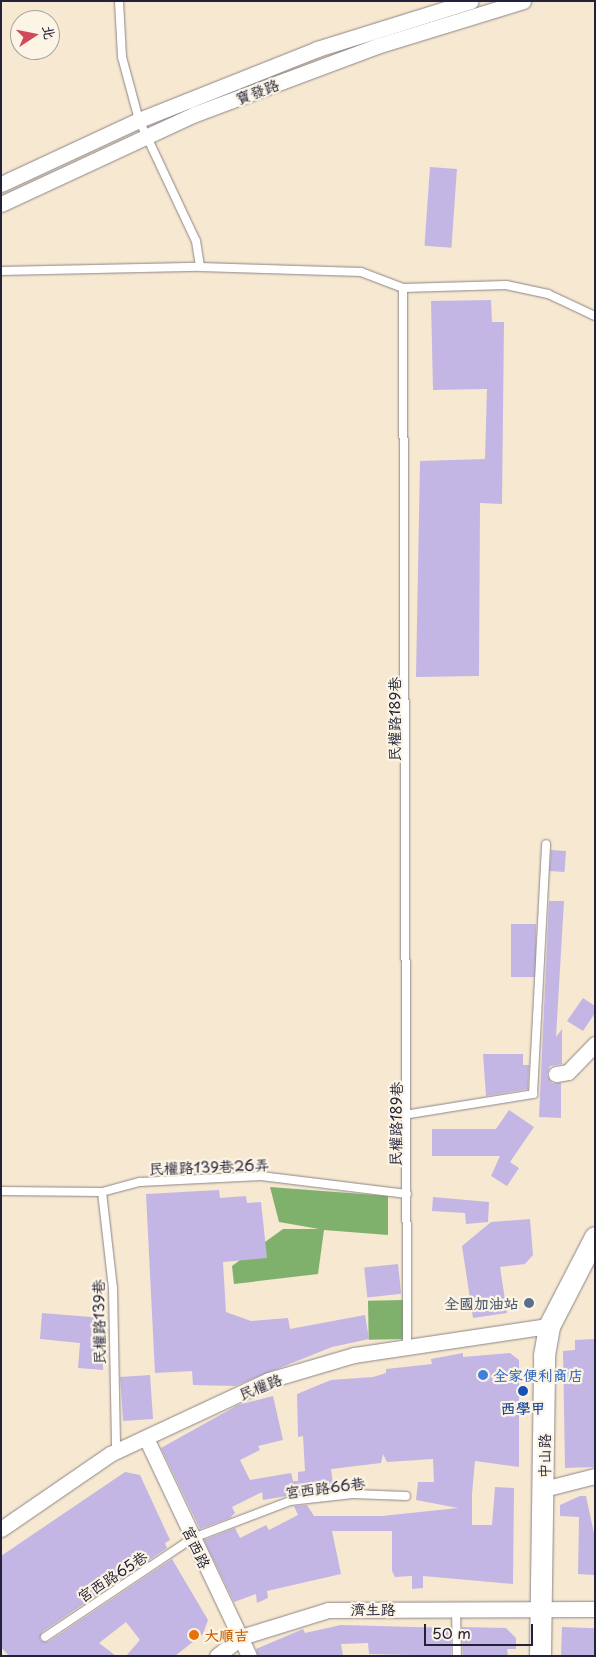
<!DOCTYPE html>
<html>
<head>
<meta charset="utf-8">
<style>
  body { margin:0 }
  #map { position:relative; width:596px; height:1657px; overflow:hidden; background:#f7e8d1; font-family:"Playpen Sans","LXGW WenKai TC",sans-serif }
  div>[style] { position:absolute }
  [style*='--x'] { left:calc(var(--x)*1px); top:calc(var(--y)*1px); width:calc(var(--w)*1px); rotate:calc(var(--a)*1deg) }
  .forest>* { inset:0; background:#7fb16c; transform-origin:0 0 }
  .building>* { inset:0; background:#c3b6e4; transform-origin:0 0 }
  .roads { filter:drop-shadow(0 0 1px #8c8586) drop-shadow(0 0 1px #8c8586) }
  .service>* { height:8px; margin:-4px; padding:0 4px; transform-origin:4px; border-radius:4px; background:#fff }
  .minor>* { height:15px; margin:-7.5px; padding:0 7.5px; transform-origin:7.5px; border-radius:7.5px; background:#fff }
  .secondary>* { height:21px; margin:-10.5px; padding:0 10.5px; transform-origin:10.5px; border-radius:10.5px; background:#fff }
  .dots>* { width:14px; height:14px; translate:-50% -50%; box-sizing:border-box; border:2px solid #fcf5e5; border-radius:50% }
  span { translate:-50% -50%; white-space:nowrap; text-align:center; line-height:1.15; -webkit-text-stroke:4.5px #fcf5e5; paint-order:stroke }
  .street-label { font-size:15px; color:#22223b }
  .service-label { font-size:15px; color:#4e5e75; font-weight:700 }
  .right { translate:-100% -50%; text-align:right }
  .shop-label { font-size:15px; color:#366cbe; font-weight:700 }
  .left { translate:0 -50%; text-align:left }
  .transit-label { font-size:15px; color:#164399; font-weight:700 }
  .food-label { font-size:15px; color:#c56008; font-weight:700 }
  .frame { position:absolute; inset:0; border:2px solid #22223b; pointer-events:none }
  .north { position:absolute; left:10px; top:10px; width:50px; height:50px; box-sizing:border-box; background:#fcf5e5; border:1px solid #a5a1a1; border-radius:50%; rotate:79deg; font-size:14px; font-weight:700; line-height:20px; text-align:center; color:#22223b }
  .north::after { content:''; display:block; margin:auto; width:18px; height:22px; background:#d1495b; clip-path:polygon(50% 0,100% 100%,50% 72%,0 100%) }
  .scale { position:absolute; left:424px; top:1624px; width:109px; height:22px; box-sizing:border-box; border:2px solid #22223b; border-top:0; padding-left:6px; font-size:15px; line-height:18px; white-space:nowrap; color:#22223b; -webkit-text-stroke:4px #fcf5e5; paint-order:stroke }
</style>
</head>
<body>
<div id="map">
  <div class="forest">
    <div style="clip-path:polygon(270px 1187px,388px 1196px,388px 1235px,324px 1230px,318px 1274px,234px 1284px,232px 1266px,283px 1229px,319px 1229px,279px 1222px)"></div>
    <div style="left:405px;top:1300px;width:39px;height:37px;rotate:89deg"></div>
  </div>
  <div class="building">
    <div style="left:430px;top:167px;width:27px;height:79px;rotate:4deg"></div>
    <div style="clip-path:polygon(491px 300px,492px 322px,504px 322px,502px 504px,480px 503px,479px 676px,416px 677px,420px 461px,485px 459px,487px 389px,433px 390px,431px 301px)"></div>
    <div style="left:551px;top:850px;width:15px;height:21px;rotate:4deg"></div>
    <div style="clip-path:polygon(549px 901px,564px 901px,556px 1037px,562px 1029px,562px 1064px,550px 1066px,547px 1075px,552px 1083px,561px 1083px,561px 1118px,539px 1117px)"></div>
    <div style="left:511px;top:924px;width:25px;height:53px"></div>
    <div style="clip-path:polygon(583px 998px,595px 1006px,595px 1013px,583px 1031px,567px 1021px)"></div>
    <div style="clip-path:polygon(483px 1054px,523px 1054px,523px 1065px,529px 1065px,528px 1089px,486px 1096px)"></div>
    <div style="clip-path:polygon(509px 1110px,534px 1127px,510px 1162px,519px 1168px,507px 1186px,491px 1176px,500px 1156px,432px 1156px,432px 1129px,496px 1129px)"></div>
    <div style="clip-path:polygon(219px 1190px,220px 1198px,246px 1196px,247px 1203px,261px 1202px,267px 1258px,223px 1262px,226px 1312px,251px 1321px,288px 1318px,290px 1329px,365px 1315px,369px 1339px,332px 1347px,235px 1386px,193px 1385px,192px 1371px,155px 1373px,146px 1194px)"></div>
    <div style="clip-path:polygon(433px 1197px,489px 1202px,488px 1222px,466px 1224px,465px 1213px,432px 1211px)"></div>
    <div style="clip-path:polygon(530px 1219px,533px 1255px,525px 1264px,500px 1267px,507px 1313px,473px 1318px,462px 1246px,491px 1222px)"></div>
    <div style="left:398px;top:1264px;width:30px;height:34px;rotate:84deg"></div>
    <div style="clip-path:polygon(42px 1313px,103px 1318px,103px 1370px,78px 1368px,80px 1343px,40px 1339px)"></div>
    <div style="clip-path:polygon(595px 1339px,595px 1467px,565px 1468px,563px 1351px,575px 1350px,575px 1340px)"></div>
    <div style="clip-path:polygon(463px 1353px,463px 1357px,510px 1353px,519px 1360px,519px 1467px,475px 1461px,472px 1494px,472px 1525px,492px 1525px,495px 1487px,514px 1488px,513px 1584px,423px 1576px,423px 1588px,412px 1589px,412px 1576px,395px 1577px,392px 1571px,392px 1531px,332px 1531px,341px 1574px,267px 1591px,268px 1598px,257px 1603px,256px 1594px,234px 1602px,204px 1540px,235px 1528px,240px 1538px,266px 1525px,269px 1530px,298px 1515px,294px 1506px,307px 1505px,314px 1516px,382px 1516px,458px 1508px,416px 1500px,418px 1482px,434px 1482px,433px 1459px,387px 1462px,383px 1454px,381px 1463px,331px 1469px,333px 1484px,309px 1487px,310px 1492px,263px 1500px,262px 1492px,232px 1507px,235px 1513px,230px 1518px,200px 1529px,161px 1448px,238px 1405px,273px 1396px,283px 1440px,258px 1446px,260px 1450px,240px 1460px,250px 1480px,291px 1473px,293px 1481px,298px 1481px,298px 1472px,305px 1471px,303px 1436px,298px 1437px,297px 1394px,331px 1380px,373px 1377px,386px 1373px,386px 1369px,432px 1364px,431px 1359px)"></div>
    <div style="left:150px;top:1375px;width:44px;height:30px;rotate:86deg"></div>
    <div style="clip-path:polygon(125px 1472px,140px 1475px,170px 1540px,165px 1543px,167px 1548px,42px 1632px,40px 1640px,48px 1642px,172px 1559px,208px 1620px,203px 1634px,175px 1656px,126px 1656px,140px 1640px,126px 1622px,99px 1643px,116px 1656px,9px 1656px,1px 1647px,1px 1556px)"></div>
    <div style="clip-path:polygon(580px 1496px,586px 1496px,595px 1538px,594px 1575px,578px 1574px,579px 1517px,560px 1516px,560px 1505px)"></div>
    <div style="clip-path:polygon(341px 1625px,451px 1628px,451px 1656px,369px 1654px,368px 1643px,341px 1644px,343px 1656px,258px 1656px,256px 1649px,303px 1629px,305px 1633px)"></div>
    <div style="clip-path:polygon(462px 1627px,506px 1628px,516px 1638px,516px 1649px,507px 1649px,508px 1656px,463px 1656px)"></div>
    <div style="left:562px;top:1627px;width:33px;height:29px;rotate:2deg"></div>
  </div>
  <div class="roads">
    <div class="service">
      <div style="--x:119;--y:1;--w:56;--a:86.9"></div>
      <div style="--x:122;--y:57;--w:65;--a:74.9"></div>
      <div style="--x:139;--y:120;--w:134;--a:64.8"></div>
      <div style="--x:196;--y:241;--w:26;--a:81"></div>
      <div style="--x:1;--y:271;--w:199;--a:-1.2"></div>
      <div style="--x:200;--y:267;--w:161;--a:1.8"></div>
      <div style="--x:361;--y:272;--w:45;--a:20.9"></div>
      <div style="--x:410;--y:1114;--w:125;--a:-9.2"></div>
      <div style="--x:533;--y:1094;--w:250;--a:-87"></div>
      <div style="--x:1;--y:1191;--w:101;--a:0.6"></div>
      <div style="--x:102;--y:1192;--w:39;--a:-15"></div>
      <div style="--x:140;--y:1182;--w:121;--a:-2.8"></div>
      <div style="--x:261;--y:1176;--w:147;--a:7"></div>
      <div style="--x:102;--y:1192;--w:97;--a:83.5"></div>
      <div style="--x:113;--y:1288;--w:163;--a:88.9"></div>
      <div style="--x:407;--y:1348;--w:1060;--a:-90.22"></div>
      <div style="--x:403;--y:288;--w:103;--a:-1.7"></div>
      <div style="--x:506;--y:285;--w:43;--a:12.1"></div>
      <div style="--x:548;--y:294;--w:52;--a:25.1"></div>
      <div style="--x:456;--y:1610;--w:46;--a:88.8"></div>
      <div style="--x:45;--y:1637;--w:178;--a:-33.8"></div>
      <div style="--x:193;--y:1538;--w:104;--a:-20.9"></div>
      <div style="--x:290;--y:1501;--w:63;--a:-6.3"></div>
      <div style="--x:353;--y:1494;--w:53;--a:2.2"></div>
    </div>
    <div class="minor">
      <div style="--x:1;--y:184;--w:152;--a:-24.9"></div>
      <div style="--x:139;--y:120;--w:192;--a:-21.7"></div>
      <div style="--x:317;--y:49;--w:161;--a:-17.3"></div>
      <div style="--x:1;--y:204;--w:214;--a:-24.9"></div>
      <div style="--x:195;--y:114;--w:194;--a:-20.5"></div>
      <div style="--x:377;--y:46;--w:153;--a:-17.1"></div>
      <div style="--x:556;--y:1074;--w:12;--a:-9"></div>
      <div style="--x:568;--y:1072;--w:39;--a:-46"></div>
      <div style="--x:146;--y:1438;--w:241;--a:64.7"></div>
      <div style="--x:544;--y:1489;--w:53;--a:-14.3"></div>
      <div style="--x:1;--y:1529;--w:132;--a:-34.5"></div>
      <div style="--x:110;--y:1454;--w:175;--a:-25"></div>
      <div style="--x:269;--y:1380;--w:89;--a:-16.4"></div>
      <div style="--x:354;--y:1355;--w:197;--a:-8.5"></div>
      <div style="--x:217;--y:1656;--w:31;--a:-38"></div>
      <div style="--x:241;--y:1637;--w:91;--a:-17.2"></div>
      <div style="--x:328;--y:1610;--w:267;--a:-0.2"></div>
    </div>
    <div class="secondary">
      <div style="--x:540;--y:1656;--w:301;--a:-89.2"></div>
      <div style="--x:544;--y:1355;--w:29;--a:-80"></div>
      <div style="--x:549;--y:1326;--w:100;--a:-62.7"></div>
    </div>
  </div>
  <div class="dots">
    <div style="left:529px;top:1303px;background:#5c6f8a"></div>
    <div style="left:483px;top:1375px;background:#3f7fe0"></div>
    <div style="left:523px;top:1391px;background:#1a4fb4"></div>
    <div style="left:194px;top:1635px;background:#e8710a"></div>
  </div>
  <div class="street-label">
    <span style="left:257px;top:91px;rotate:-21deg">寶發路</span>
    <span style="left:394px;top:719px;rotate:-90deg">民權路189巷</span>
    <span style="left:395px;top:1124px;rotate:-89deg">民權路189巷</span>
    <span style="left:209px;top:1166px;rotate:-2deg">民權路139巷26弄</span>
    <span style="left:98px;top:1322px;rotate:-91deg">民權路139巷</span>
    <span style="left:260px;top:1386px;rotate:-22deg">民權路</span>
    <span style="left:544px;top:1456px;rotate:-90deg">中山路</span>
    <span style="left:325px;top:1487px;rotate:-7deg">宮西路66巷</span>
    <span style="left:197px;top:1547px;rotate:65deg">宮西路</span>
    <span style="left:112px;top:1576px;rotate:-33deg">宮西路65巷</span>
    <span style="left:373px;top:1609px">濟生路</span>
  </div>
  <div class="service-label">
    <span class="right" style="left:519px;top:1303px">全國加油站</span>
  </div>
  <div class="shop-label">
    <span class="left" style="left:493px;top:1375px">全家便利商店</span>
  </div>
  <div class="transit-label">
    <span style="left:523px;top:1408px">西學甲</span>
  </div>
  <div class="food-label">
    <span class="left" style="left:204px;top:1635px">大順吉</span>
  </div>
  <div class="frame"></div>
  <div class="north">北</div>
  <div class="scale">50 m</div>
</div>
</body>
</html>
